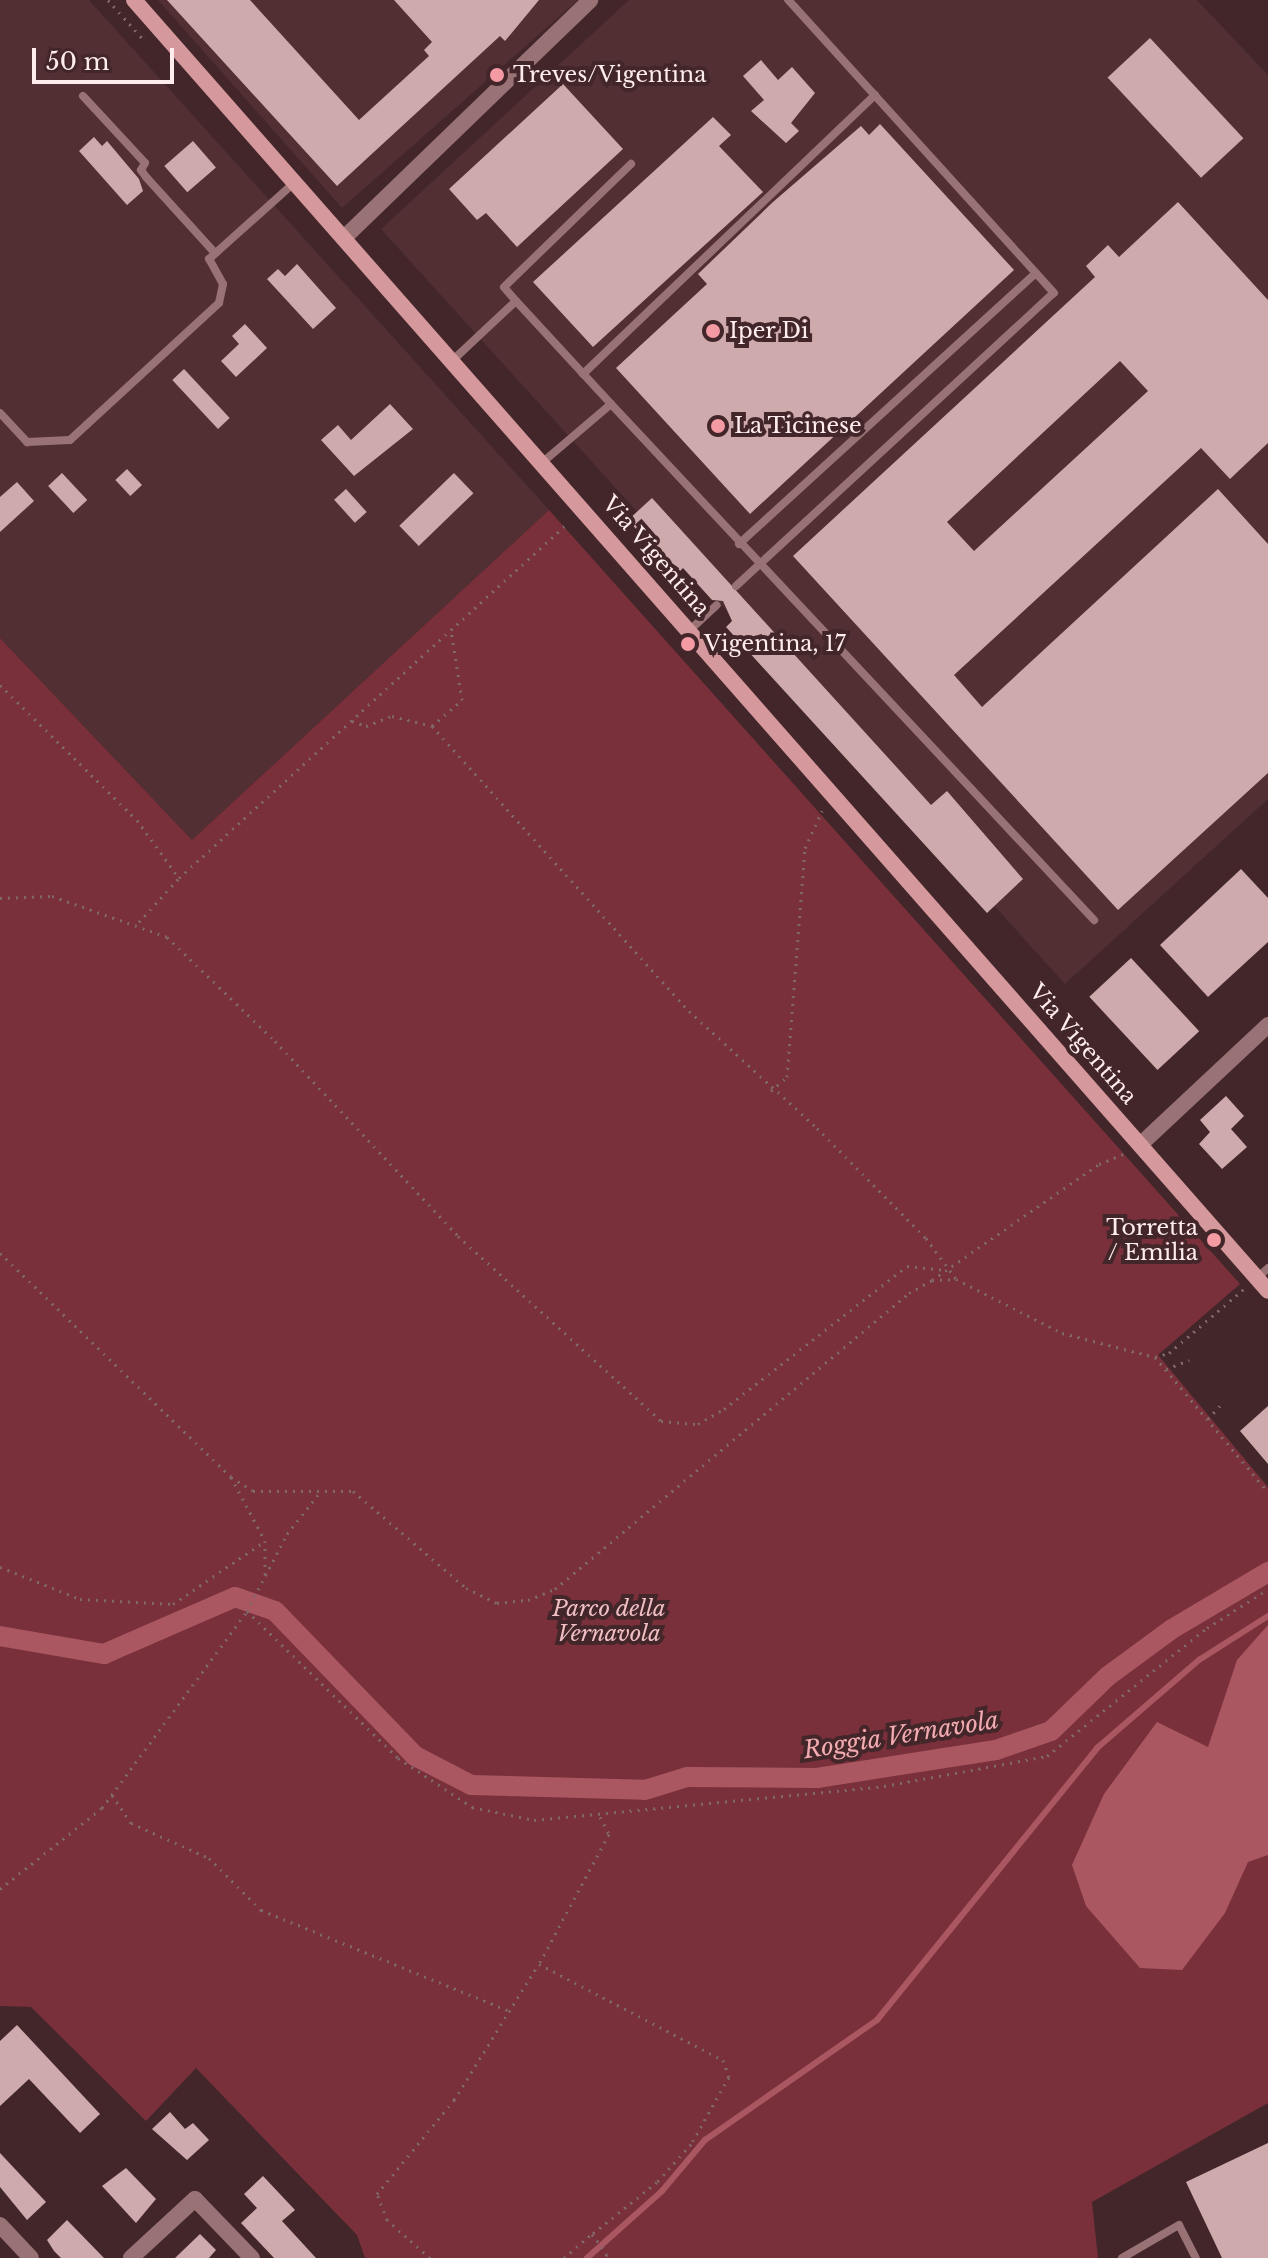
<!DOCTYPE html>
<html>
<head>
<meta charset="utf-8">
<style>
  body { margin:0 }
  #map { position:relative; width:1268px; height:2258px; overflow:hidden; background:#422629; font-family:"Libre Baskerville",serif }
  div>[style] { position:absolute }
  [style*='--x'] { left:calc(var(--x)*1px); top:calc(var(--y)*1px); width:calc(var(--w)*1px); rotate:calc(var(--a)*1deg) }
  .built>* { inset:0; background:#522f32 }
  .green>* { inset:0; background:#79303b }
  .water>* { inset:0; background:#aa5761 }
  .stream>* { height:6px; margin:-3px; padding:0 3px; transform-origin:3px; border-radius:3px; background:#aa5761 }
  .canal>* { height:20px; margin:-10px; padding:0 10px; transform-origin:10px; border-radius:10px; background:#aa5761 }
  .building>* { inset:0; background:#ceaaac; transform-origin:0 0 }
  .path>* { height:3px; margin-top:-1.5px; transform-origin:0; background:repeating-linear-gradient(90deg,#806769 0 2px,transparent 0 8px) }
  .lane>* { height:8px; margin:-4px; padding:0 4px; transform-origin:4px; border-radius:4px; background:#997275 }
  .street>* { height:16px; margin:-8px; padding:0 8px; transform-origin:8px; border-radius:8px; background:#997275 }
  .secondary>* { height:16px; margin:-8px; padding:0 8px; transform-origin:8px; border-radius:8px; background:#d5989d }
  .dots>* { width:22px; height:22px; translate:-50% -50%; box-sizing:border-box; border:4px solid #422629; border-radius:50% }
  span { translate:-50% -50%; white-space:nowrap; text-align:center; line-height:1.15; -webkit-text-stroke:8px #422629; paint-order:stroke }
  .poi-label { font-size:22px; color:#ffeced }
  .left { translate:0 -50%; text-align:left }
  .right { translate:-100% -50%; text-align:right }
  .street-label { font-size:22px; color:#ffeced }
  .park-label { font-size:22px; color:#f0bfc3; font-style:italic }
  .water-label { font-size:24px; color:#f2abb1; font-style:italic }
  .scale { position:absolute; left:32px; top:48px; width:142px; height:36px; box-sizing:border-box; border:4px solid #ffeced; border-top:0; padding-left:10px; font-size:24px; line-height:28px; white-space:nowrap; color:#ffeced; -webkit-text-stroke:6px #422629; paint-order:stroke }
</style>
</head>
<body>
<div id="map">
  <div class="built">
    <div style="clip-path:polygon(0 0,89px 0,549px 510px,192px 840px,0 638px)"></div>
    <div style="clip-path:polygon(158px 0,578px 0,342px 208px)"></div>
    <div style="clip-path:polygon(629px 0,1197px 0,1268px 75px,1268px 799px,1065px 984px,381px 229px)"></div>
  </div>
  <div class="green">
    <div style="clip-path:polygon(549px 510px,1240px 1284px,1158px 1355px,1268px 1487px,1268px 2103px,1092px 2202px,1098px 2258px,365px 2258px,357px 2235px,196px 2068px,146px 2121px,31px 2007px,0 2006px,0 638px,192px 840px)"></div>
  </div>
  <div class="water">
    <div style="clip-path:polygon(1268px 1625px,1268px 1855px,1248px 1862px,1225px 1913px,1182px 1970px,1140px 1968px,1086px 1906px,1072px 1865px,1104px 1794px,1157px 1722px,1208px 1747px,1237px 1660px)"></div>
  </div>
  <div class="stream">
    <div style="--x:587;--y:2258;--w:101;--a:-41.8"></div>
    <div style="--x:662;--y:2191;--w:67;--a:-49.9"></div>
    <div style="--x:705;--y:2140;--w:210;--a:-34.9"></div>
    <div style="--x:877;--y:2020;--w:350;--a:-51"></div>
    <div style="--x:1097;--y:1748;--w:135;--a:-40.8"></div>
    <div style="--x:1199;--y:1660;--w:82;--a:-32.5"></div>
  </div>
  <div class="canal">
    <div style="--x:0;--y:1636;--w:106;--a:9.8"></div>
    <div style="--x:104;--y:1654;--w:143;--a:-23.5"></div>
    <div style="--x:235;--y:1597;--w:42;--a:19.3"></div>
    <div style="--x:275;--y:1611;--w:202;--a:46"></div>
    <div style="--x:415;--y:1756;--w:63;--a:27.4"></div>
    <div style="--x:471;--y:1785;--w:174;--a:1.6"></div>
    <div style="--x:645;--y:1790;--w:44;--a:-17.2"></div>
    <div style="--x:687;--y:1777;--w:130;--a:0.4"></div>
    <div style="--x:817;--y:1778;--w:181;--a:-8.9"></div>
    <div style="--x:996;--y:1750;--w:58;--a:-19.1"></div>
    <div style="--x:1051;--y:1731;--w:79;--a:-44"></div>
    <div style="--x:1108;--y:1676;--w:79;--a:-36.3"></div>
    <div style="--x:1172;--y:1629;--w:112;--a:-30.7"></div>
  </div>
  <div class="building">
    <div style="clip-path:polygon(167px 0,250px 0,359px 120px,429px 56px,424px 50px,432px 42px,394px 0,539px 0,505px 41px,500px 36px,337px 186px)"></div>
    <div style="left:1150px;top:38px;width:137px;height:58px;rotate:47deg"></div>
    <div style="clip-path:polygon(761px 60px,778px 80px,792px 67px,815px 93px,791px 123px,799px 131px,786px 143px,751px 111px,764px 100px,743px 76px)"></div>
    <div style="clip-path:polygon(563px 84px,623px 149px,517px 247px,486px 213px,477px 220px,449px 189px)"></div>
    <div style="clip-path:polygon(713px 117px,731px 135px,719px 146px,763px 192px,593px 347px,533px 282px)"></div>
    <div style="clip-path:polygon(880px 124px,1014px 270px,750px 514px,616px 368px,707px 284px,698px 274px,773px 202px,861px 126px,869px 135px)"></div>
    <div style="clip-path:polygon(94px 137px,102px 146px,107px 141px,139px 179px,143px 191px,127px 205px,79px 151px)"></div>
    <div style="left:193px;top:141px;width:35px;height:38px;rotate:49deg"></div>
    <div style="clip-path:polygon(evenodd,1178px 202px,1268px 300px,1268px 443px,1230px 479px,1201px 448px,954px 675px,982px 707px,1218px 489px,1268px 544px,1268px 773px,1118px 910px,793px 556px,1095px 277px,1086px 266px,1108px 245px,1119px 257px,1178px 202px,1120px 361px,1148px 391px,974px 551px,947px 522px,1120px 361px)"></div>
    <div style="clip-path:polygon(297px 264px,336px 308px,313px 329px,267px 279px,278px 269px,285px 276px)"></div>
    <div style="clip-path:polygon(245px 324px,267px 348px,236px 377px,221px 361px,239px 344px,232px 336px)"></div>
    <div style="left:184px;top:369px;width:67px;height:16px;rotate:47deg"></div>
    <div style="clip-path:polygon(390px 404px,413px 429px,354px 476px,321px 440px,338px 425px,351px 440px)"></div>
    <div style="left:127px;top:469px;width:22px;height:16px;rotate:47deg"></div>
    <div style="left:62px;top:473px;width:37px;height:19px;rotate:47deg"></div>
    <div style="left:454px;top:473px;width:28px;height:76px;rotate:46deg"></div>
    <div style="clip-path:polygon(17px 482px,34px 501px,0 532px,0 497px)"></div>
    <div style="left:346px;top:489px;width:31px;height:16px;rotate:48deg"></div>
    <div style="clip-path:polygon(652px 498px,931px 805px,947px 791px,1023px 879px,987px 913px,726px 627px,732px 621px,723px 601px,712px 600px,683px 568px,677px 574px,628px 520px)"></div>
    <div style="clip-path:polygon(1241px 869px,1268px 898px,1268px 942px,1208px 997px,1160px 945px)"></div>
    <div style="left:1131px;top:958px;width:100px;height:57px;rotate:47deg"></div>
    <div style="clip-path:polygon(1226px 1096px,1244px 1116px,1231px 1129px,1247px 1147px,1222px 1169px,1199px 1144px,1210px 1132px,1200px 1120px)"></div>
    <div style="clip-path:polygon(1268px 1406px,1268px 1464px,1240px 1431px)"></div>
    <div style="clip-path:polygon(17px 2025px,100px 2114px,80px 2133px,29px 2079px,0 2106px,0 2041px)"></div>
    <div style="clip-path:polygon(170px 2112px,185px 2129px,193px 2123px,209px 2140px,187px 2160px,152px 2129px)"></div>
    <div style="clip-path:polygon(1268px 2143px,1268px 2258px,1222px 2258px,1186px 2182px)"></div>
    <div style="clip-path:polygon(0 2153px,46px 2202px,27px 2220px,0 2187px)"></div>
    <div style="clip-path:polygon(126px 2168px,156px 2199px,136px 2223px,102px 2186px)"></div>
    <div style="clip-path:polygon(263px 2176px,295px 2210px,282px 2221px,316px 2258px,274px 2258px,241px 2223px,257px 2208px,244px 2194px)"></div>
    <div style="clip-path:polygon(67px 2220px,104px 2258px,61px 2258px,54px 2251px,47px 2240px)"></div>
    <div style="clip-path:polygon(200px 2234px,216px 2250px,209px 2258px,175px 2258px)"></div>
  </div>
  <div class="path">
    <div style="--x:108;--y:0;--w:54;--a:48"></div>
    <div style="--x:0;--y:685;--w:192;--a:44.6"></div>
    <div style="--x:137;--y:820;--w:72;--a:54.1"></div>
    <div style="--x:352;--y:721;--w:15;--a:20"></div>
    <div style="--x:366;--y:726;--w:28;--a:-21"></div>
    <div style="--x:392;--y:716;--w:41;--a:14"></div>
    <div style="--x:432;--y:726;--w:384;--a:48"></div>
    <div style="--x:689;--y:1011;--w:173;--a:42.4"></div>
    <div style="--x:817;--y:1128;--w:155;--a:45.3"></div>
    <div style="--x:926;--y:1238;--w:51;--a:53.8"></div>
    <div style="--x:956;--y:1279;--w:119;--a:27"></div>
    <div style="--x:1062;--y:1333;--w:96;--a:14.5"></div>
    <div style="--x:1155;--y:1357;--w:15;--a:-16"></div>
    <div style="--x:1169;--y:1353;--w:99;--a:-40.5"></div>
    <div style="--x:432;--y:726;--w:40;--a:-41"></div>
    <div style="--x:462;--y:700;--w:71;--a:-98.9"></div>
    <div style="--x:0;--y:898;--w:52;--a:-2.2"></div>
    <div style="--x:52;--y:896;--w:122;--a:19.6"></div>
    <div style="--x:167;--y:937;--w:150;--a:43.9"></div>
    <div style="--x:275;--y:1041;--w:267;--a:46.8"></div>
    <div style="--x:458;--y:1236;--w:275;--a:42.3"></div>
    <div style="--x:661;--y:1421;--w:37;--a:5"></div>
    <div style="--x:698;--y:1424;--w:30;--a:-30"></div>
    <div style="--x:724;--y:1409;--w:232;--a:-38"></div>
    <div style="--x:907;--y:1266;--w:39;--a:6"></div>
    <div style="--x:139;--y:922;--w:59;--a:-47.7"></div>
    <div style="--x:179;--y:878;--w:528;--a:-42.39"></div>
    <div style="--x:771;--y:1091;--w:21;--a:-41"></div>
    <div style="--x:787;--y:1077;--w:230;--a:-85.5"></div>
    <div style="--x:805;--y:848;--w:41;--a:-65.3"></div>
    <div style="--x:0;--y:1253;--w:322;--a:44.1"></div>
    <div style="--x:231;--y:1477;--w:72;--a:62"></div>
    <div style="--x:265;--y:1541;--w:33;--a:90"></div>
    <div style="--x:932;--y:1280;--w:203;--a:-34.8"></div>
    <div style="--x:1099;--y:1164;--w:29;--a:-22"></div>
    <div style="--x:1155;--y:1357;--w:176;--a:50.1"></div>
    <div style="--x:1166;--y:1369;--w:25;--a:-21"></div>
    <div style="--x:1208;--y:1419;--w:24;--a:-48"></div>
    <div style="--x:231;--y:1477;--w:26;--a:32"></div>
    <div style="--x:253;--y:1491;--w:100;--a:0"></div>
    <div style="--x:353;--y:1491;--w:149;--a:40.6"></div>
    <div style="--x:466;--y:1588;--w:34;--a:26"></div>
    <div style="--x:497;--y:1603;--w:31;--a:-6"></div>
    <div style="--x:528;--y:1600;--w:29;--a:-22"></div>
    <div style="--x:555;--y:1589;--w:461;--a:-39.9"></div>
    <div style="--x:909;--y:1293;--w:26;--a:-29"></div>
    <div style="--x:932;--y:1280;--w:24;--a:-2"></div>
    <div style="--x:0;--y:1567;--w:86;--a:21.8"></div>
    <div style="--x:80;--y:1599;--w:93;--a:3.1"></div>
    <div style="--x:173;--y:1604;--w:112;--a:-34.4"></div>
    <div style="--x:247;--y:1611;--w:211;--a:44.2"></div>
    <div style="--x:398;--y:1758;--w:89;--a:33.5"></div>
    <div style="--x:472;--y:1807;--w:63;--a:11.8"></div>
    <div style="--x:534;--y:1820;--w:352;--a:-5.5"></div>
    <div style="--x:884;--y:1786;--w:166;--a:-10.4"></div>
    <div style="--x:1047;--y:1756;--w:205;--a:-38.7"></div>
    <div style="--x:1207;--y:1628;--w:72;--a:-32.6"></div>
    <div style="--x:112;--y:1795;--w:34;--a:56"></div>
    <div style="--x:131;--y:1823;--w:85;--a:24.2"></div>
    <div style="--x:209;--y:1858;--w:74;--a:45"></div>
    <div style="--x:261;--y:1910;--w:269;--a:22.1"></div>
    <div style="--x:600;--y:1817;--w:19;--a:62"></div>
    <div style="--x:609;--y:1834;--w:148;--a:118.3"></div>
    <div style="--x:539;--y:1964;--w:208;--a:27.6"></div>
    <div style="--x:723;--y:2060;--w:18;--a:71"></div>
    <div style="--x:729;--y:2077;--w:77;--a:119.6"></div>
    <div style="--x:691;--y:2144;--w:51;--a:131.8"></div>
    <div style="--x:657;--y:2182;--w:83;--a:141.3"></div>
    <div style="--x:592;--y:2234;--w:25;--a:53"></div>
    <div style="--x:607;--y:2254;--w:5;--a:127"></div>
    <div style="--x:0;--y:1889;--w:130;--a:-38.5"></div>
    <div style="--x:102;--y:1808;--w:245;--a:-53.6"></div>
    <div style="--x:247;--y:1611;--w:87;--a:-62.5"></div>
    <div style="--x:287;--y:1534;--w:55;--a:-51.7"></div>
    <div style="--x:430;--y:2258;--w:57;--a:-138.5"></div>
    <div style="--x:387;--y:2220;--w:28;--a:-111"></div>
    <div style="--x:377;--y:2194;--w:122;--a:-50.7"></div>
    <div style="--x:454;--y:2100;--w:159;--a:-58.1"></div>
    <div style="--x:564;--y:2258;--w:37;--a:-41"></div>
  </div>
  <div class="lane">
    <div style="--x:83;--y:96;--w:91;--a:47.2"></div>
    <div style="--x:145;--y:163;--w:8;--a:120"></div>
    <div style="--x:141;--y:170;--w:9;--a:54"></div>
    <div style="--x:146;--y:177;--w:103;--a:47.8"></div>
    <div style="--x:516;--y:301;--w:18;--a:-131"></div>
    <div style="--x:504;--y:287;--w:177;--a:-44.1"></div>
    <div style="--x:454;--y:359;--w:85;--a:-43.1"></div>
    <div style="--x:516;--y:301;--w:140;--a:47.3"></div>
    <div style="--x:583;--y:374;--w:404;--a:-43.7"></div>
    <div style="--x:0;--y:413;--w:40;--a:47"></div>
    <div style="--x:27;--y:442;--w:43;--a:-2.7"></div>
    <div style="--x:70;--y:440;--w:202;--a:-42.6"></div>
    <div style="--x:219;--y:303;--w:19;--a:-78"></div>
    <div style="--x:223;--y:284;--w:29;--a:-119"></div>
    <div style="--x:209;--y:259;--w:115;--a:-41.8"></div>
    <div style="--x:544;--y:461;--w:88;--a:-40.4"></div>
    <div style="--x:611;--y:404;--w:707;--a:46.89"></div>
    <div style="--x:739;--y:544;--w:402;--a:-42.4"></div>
    <div style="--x:736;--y:586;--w:432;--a:-42.7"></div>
    <div style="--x:1054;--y:293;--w:396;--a:-132.2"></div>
    <div style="--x:691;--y:629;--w:35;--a:-43"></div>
    <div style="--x:1257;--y:1278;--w:15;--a:-42"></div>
    <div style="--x:1122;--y:2258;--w:66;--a:-30.1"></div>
    <div style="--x:1179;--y:2225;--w:37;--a:63"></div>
  </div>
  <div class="street">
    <div style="--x:345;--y:237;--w:341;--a:-44"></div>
    <div style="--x:1141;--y:1144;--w:174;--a:-43.1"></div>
    <div style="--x:0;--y:2225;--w:45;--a:46.8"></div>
    <div style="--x:131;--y:2258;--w:87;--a:-42.7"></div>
    <div style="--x:195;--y:2199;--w:82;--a:46"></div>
  </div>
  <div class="secondary">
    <div style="--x:134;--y:0;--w:1718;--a:48.7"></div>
  </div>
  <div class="dots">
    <div style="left:497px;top:75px;background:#f49aa3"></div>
    <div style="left:713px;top:331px;background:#f49aa3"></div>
    <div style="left:718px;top:426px;background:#f49aa3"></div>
    <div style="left:688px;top:644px;background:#f49aa3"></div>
    <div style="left:1214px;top:1240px;background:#f49aa3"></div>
  </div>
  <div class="poi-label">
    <span class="left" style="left:513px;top:75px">Treves/Vigentina</span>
    <span class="left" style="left:729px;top:331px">Iper Di</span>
    <span class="left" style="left:734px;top:426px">La Ticinese</span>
    <span class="left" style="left:704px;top:644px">Vigentina, 17</span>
    <span class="right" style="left:1198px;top:1240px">Torretta<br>/ Emilia</span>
  </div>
  <div class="street-label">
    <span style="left:656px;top:556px;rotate:49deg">Via Vigentina</span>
    <span style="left:1083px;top:1044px;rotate:49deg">Via Vigentina</span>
  </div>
  <div class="park-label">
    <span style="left:609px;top:1621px">Parco della<br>Vernavola</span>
  </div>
  <div class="water-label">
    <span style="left:901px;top:1735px;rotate:-9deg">Roggia Vernavola</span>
  </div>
  <div class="scale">50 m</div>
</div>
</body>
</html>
